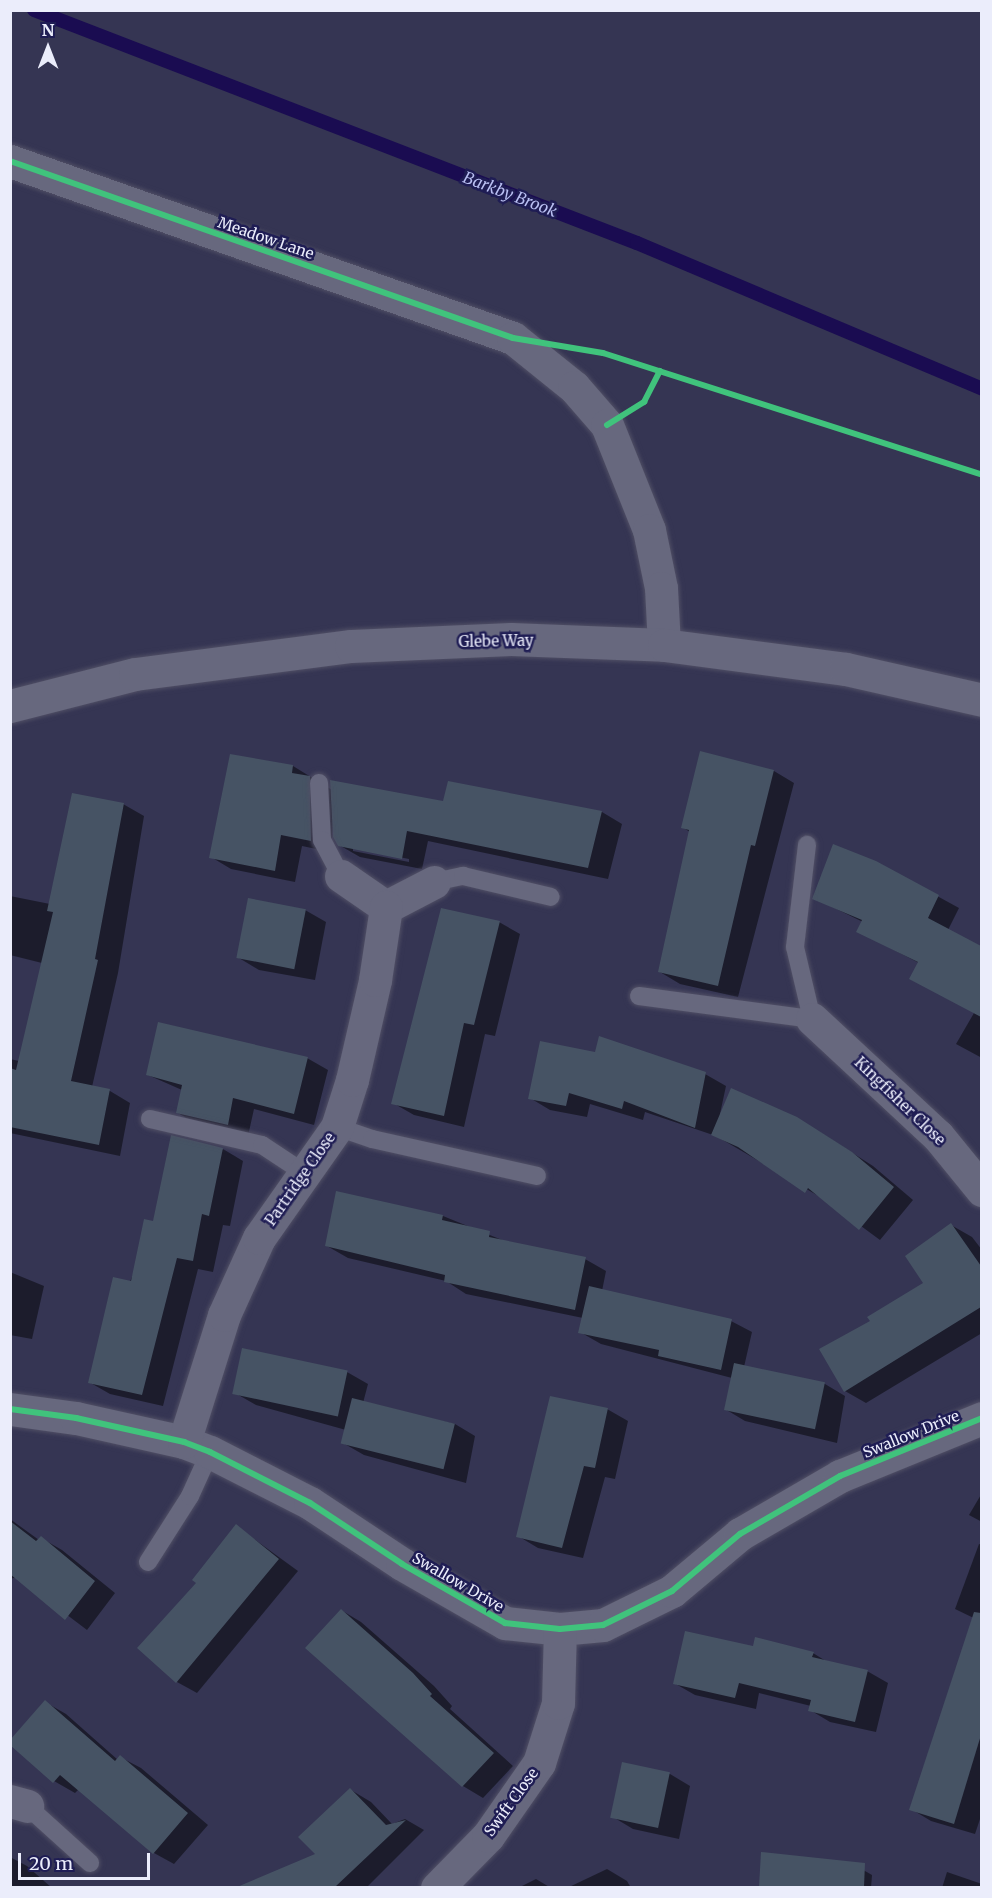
<!DOCTYPE html>
<html>
<head>
<meta charset="utf-8">
<style>
  body { margin:0 }
  #map { position:relative; width:992px; height:1898px; overflow:hidden; background:#353553; font-family:Merriweather,serif }
  div>[style] { position:absolute }
  [style*='--x'] { left:calc(var(--x)*1px); top:calc(var(--y)*1px); width:calc(var(--w)*1px); rotate:calc(var(--a)*1deg) }
  .shadow>* { inset:0; background:#0007 }
  .stream>* { height:14px; margin:-7px; padding:0 7px; transform-origin:7px; border-radius:7px; background:#1a0c51 }
  .building>* { inset:0; background:#465364; transform-origin:0 0 }
  .roads { filter:drop-shadow(0 0 2px #504f65) drop-shadow(0 0 2px #504f65) }
  .service>* { height:18px; margin:-9px; padding:0 9px; transform-origin:9px; border-radius:9px; background:#67687e }
  .minor>* { height:33px; margin:-16.5px; padding:0 16.5px; transform-origin:16.5px; border-radius:16.5px; background:#67687e }
  .tertiary>* { height:33px; margin:-16.5px; padding:0 16.5px; transform-origin:16.5px; border-radius:16.5px; background:#67687e }
  .cycleway>* { height:6px; margin:-3px; padding:0 3px; transform-origin:3px; border-radius:3px; background:#40c37c }
  span { translate:-50% -50%; white-space:nowrap; text-align:center; line-height:1.15; -webkit-text-stroke:5px #1f1d54; paint-order:stroke }
  .street-label { font-size:15px; color:#ebedfb }
  .water-label { font-size:16px; color:#b9bff2; font-style:italic }
  .frame { position:absolute; inset:0; border:12px solid #ebedfb; pointer-events:none }
  .north { position:absolute; left:18px; top:18px; width:60px; height:60px; -webkit-text-stroke:4px #1f1d54; paint-order:stroke; rotate:0deg; font-size:16px; font-weight:700; line-height:24px; text-align:center; color:#ebedfb }
  .north::after { content:''; display:block; margin:auto; width:21px; height:27px; background:#ebedfb; clip-path:polygon(50% 0,100% 100%,50% 72%,0 100%) }
  .scale { position:absolute; left:18px; top:1853px; width:132px; height:27px; box-sizing:border-box; border:3px solid #ebedfb; border-top:0; padding-left:8px; font-size:18px; line-height:21px; white-space:nowrap; color:#ebedfb; -webkit-text-stroke:4px #1f1d54; paint-order:stroke }
</style>
</head>
<body>
<div id="map">
  <div class="shadow">
    <div style="clip-path:polygon(701px 753px,774px 771px,794px 783px,738px 997px,680px 984px,660px 972px,690px 832px,682px 827px)"></div>
    <div style="clip-path:polygon(evenodd,293px 766px,332px 790px,445px 803px,602px 812px,622px 824px,608px 879px,428px 841px,422px 869px,360px 857px,339px 845px,333px 816px,331px 852px,302px 846px,295px 882px,231px 869px,211px 857px,293px 766px,353px 848px,409px 859px,409px 862px,353px 851px,353px 848px)"></div>
    <div style="clip-path:polygon(123px 804px,144px 816px,118px 973px,92px 1087px,110px 1091px,130px 1103px,120px 1156px,10px 1133px,10px 1059px,19px 1061px,42px 963px,10px 955px,10px 896px,50px 904px)"></div>
    <div style="clip-path:polygon(875px 862px,959px 908px,948px 930px,982px 948px,982px 1058px,956px 1044px,974px 1013px,919px 963px,858px 931px,863px 922px,814px 898px)"></div>
    <div style="clip-path:polygon(305px 910px,326px 922px,315px 980px,259px 970px,239px 958px)"></div>
    <div style="clip-path:polygon(499px 922px,520px 934px,495px 1036px,485px 1034px,464px 1127px,414px 1115px,393px 1103px)"></div>
    <div style="clip-path:polygon(307px 1058px,328px 1070px,314px 1125px,254px 1109px,248px 1136px,198px 1125px,178px 1113px,182px 1090px,148px 1075px)"></div>
    <div style="clip-path:polygon(705px 1074px,726px 1086px,720px 1114px,818px 1131px,873px 1166px,913px 1200px,880px 1240px,827px 1201px,716px 1136px,645px 1112px,643px 1120px,590px 1104px,587px 1117px,550px 1110px,530px 1098px)"></div>
    <div style="clip-path:polygon(223px 1149px,243px 1161px,230px 1226px,223px 1225px,213px 1272px,198px 1269px,163px 1406px,110px 1394px,89px 1382px,154px 1223px)"></div>
    <div style="clip-path:polygon(443px 1216px,507px 1242px,585px 1259px,606px 1271px,602px 1291px,731px 1321px,752px 1332px,744px 1367px,825px 1384px,845px 1396px,837px 1443px,745px 1421px,725px 1409px,732px 1378px,601px 1344px,580px 1332px,583px 1318px,466px 1294px,446px 1281px,348px 1258px,327px 1246px)"></div>
    <div style="clip-path:polygon(951px 1225px,972px 1237px,982px 1250px,982px 1333px,866px 1403px,845px 1391px,872px 1322px,925px 1283px)"></div>
    <div style="clip-path:polygon(10px 1272px,44px 1286px,32px 1339px,10px 1335px)"></div>
    <div style="clip-path:polygon(347px 1372px,368px 1384px,363px 1403px,455px 1424px,475px 1436px,466px 1483px,364px 1455px,343px 1443px,346px 1430px,256px 1405px,235px 1393px)"></div>
    <div style="clip-path:polygon(607px 1409px,628px 1421px,615px 1479px,605px 1477px,583px 1558px,538px 1548px,518px 1536px)"></div>
    <div style="clip-path:polygon(982px 1493px,982px 1522px,969px 1515px)"></div>
    <div style="clip-path:polygon(10px 1519px,39px 1540px,41px 1538px,62px 1550px,115px 1593px,87px 1630px,17px 1577px,10px 1579px)"></div>
    <div style="clip-path:polygon(236px 1526px,298px 1571px,197px 1693px,177px 1682px,198px 1583px)"></div>
    <div style="clip-path:polygon(979px 1544px,982px 1545px,982px 1622px,955px 1609px)"></div>
    <div style="clip-path:polygon(341px 1610px,361px 1622px,434px 1686px,452px 1706px,450px 1709px,513px 1766px,483px 1798px,463px 1786px)"></div>
    <div style="clip-path:polygon(971px 1627px,982px 1631px,982px 1813px,975px 1834px,931px 1821px,911px 1809px)"></div>
    <div style="clip-path:polygon(754px 1648px,813px 1653px,829px 1663px,867px 1671px,888px 1683px,876px 1732px,830px 1722px,810px 1710px,811px 1706px,759px 1693px,756px 1709px,695px 1695px,674px 1683px)"></div>
    <div style="clip-path:polygon(45px 1702px,66px 1714px,118px 1760px,120px 1757px,141px 1768px,208px 1825px,174px 1864px,154px 1853px,79px 1789px,75px 1793px,54px 1781px)"></div>
    <div style="clip-path:polygon(623px 1764px,670px 1774px,690px 1786px,679px 1839px,633px 1829px,613px 1817px)"></div>
    <div style="clip-path:polygon(351px 1790px,371px 1802px,392px 1824px,405px 1819px,424px 1830px,366px 1888px,237px 1888px,317px 1855px)"></div>
    <div style="clip-path:polygon(763px 1854px,851px 1863px,872px 1875px,871px 1888px,760px 1888px)"></div>
    <div style="clip-path:polygon(10px 1857px,27px 1866px,52px 1888px,10px 1888px)"></div>
    <div style="clip-path:polygon(607px 1869px,627px 1881px,631px 1888px,567px 1888px)"></div>
    <div style="clip-path:polygon(947px 1872px,982px 1884px,982px 1888px,942px 1888px)"></div>
    <div style="clip-path:polygon(536px 1879px,551px 1888px,518px 1888px)"></div>
  </div>
  <div class="stream">
    <div style="--x:34;--y:10;--w:646;--a:21.13"></div>
    <div style="--x:637;--y:243;--w:375;--a:22.9"></div>
  </div>
  <div class="building">
    <div style="clip-path:polygon(700px 751px,774px 770px,755px 846px,751px 845px,718px 986px,658px 972px,689px 830px,681px 828px)"></div>
    <div style="clip-path:polygon(230px 754px,293px 765px,292px 773px,310px 776px,311px 841px,281px 835px,275px 871px,209px 858px)"></div>
    <div style="clip-path:polygon(330px 780px,443px 801px,448px 781px,602px 811px,588px 868px,407px 831px,402px 859px,338px 846px,333px 837px)"></div>
    <div style="clip-path:polygon(72px 793px,124px 803px,95px 959px,98px 960px,71px 1081px,110px 1089px,99px 1145px,10px 1127px,10px 1068px,16px 1070px,53px 912px,47px 911px)"></div>
    <div style="clip-path:polygon(833px 844px,876px 861px,939px 895px,928px 918px,981px 946px,981px 1017px,909px 979px,918px 962px,856px 932px,862px 920px,812px 899px)"></div>
    <div style="left:248px;top:898px;width:59px;height:61px;rotate:11deg"></div>
    <div style="clip-path:polygon(441px 908px,500px 921px,474px 1025px,464px 1023px,444px 1116px,391px 1104px)"></div>
    <div style="clip-path:polygon(158px 1022px,308px 1057px,294px 1114px,233px 1098px,228px 1125px,176px 1113px,182px 1085px,146px 1075px)"></div>
    <div style="clip-path:polygon(599px 1036px,706px 1072px,695px 1128px,624px 1101px,622px 1109px,569px 1093px,566px 1106px,528px 1099px,540px 1041px,595px 1052px)"></div>
    <div style="clip-path:polygon(731px 1088px,797px 1117px,852px 1152px,894px 1187px,859px 1230px,808px 1188px,805px 1193px,738px 1147px,711px 1135px)"></div>
    <div style="clip-path:polygon(171px 1135px,223px 1148px,209px 1216px,202px 1214px,193px 1261px,177px 1258px,142px 1395px,88px 1383px,113px 1277px,131px 1281px,144px 1219px,153px 1221px)"></div>
    <div style="clip-path:polygon(336px 1191px,443px 1215px,442px 1220px,490px 1231px,489px 1237px,586px 1257px,575px 1310px,444px 1282px,445px 1275px,325px 1246px)"></div>
    <div style="clip-path:polygon(951px 1223px,981px 1266px,981px 1307px,844px 1392px,819px 1349px,870px 1321px,867px 1317px,923px 1283px,905px 1256px)"></div>
    <div style="clip-path:polygon(589px 1286px,732px 1319px,721px 1370px,658px 1356px,659px 1350px,578px 1333px)"></div>
    <div style="left:242px;top:1348px;width:108px;height:47px;rotate:12deg"></div>
    <div style="left:734px;top:1363px;width:93px;height:48px;rotate:12deg"></div>
    <div style="clip-path:polygon(550px 1396px,608px 1408px,595px 1468px,584px 1466px,562px 1548px,516px 1537px)"></div>
    <div style="left:352px;top:1398px;width:106px;height:47px;rotate:14deg"></div>
    <div style="clip-path:polygon(10px 1521px,36px 1541px,41px 1536px,95px 1581px,65px 1620px,10px 1574px)"></div>
    <div style="clip-path:polygon(236px 1524px,279px 1559px,176px 1683px,137px 1648px,196px 1583px,192px 1580px)"></div>
    <div style="clip-path:polygon(341px 1609px,413px 1673px,432px 1694px,430px 1696px,494px 1753px,462px 1787px,305px 1648px)"></div>
    <div style="clip-path:polygon(974px 1612px,981px 1613px,981px 1735px,954px 1824px,909px 1810px)"></div>
    <div style="clip-path:polygon(685px 1631px,753px 1646px,755px 1637px,814px 1652px,812px 1657px,868px 1670px,855px 1722px,808px 1711px,811px 1700px,739px 1683px,735px 1698px,673px 1684px)"></div>
    <div style="clip-path:polygon(45px 1700px,115px 1761px,120px 1755px,188px 1813px,153px 1854px,60px 1775px,53px 1783px,10px 1745px,10px 1740px)"></div>
    <div style="left:622px;top:1762px;width:49px;height:57px;rotate:12deg"></div>
    <div style="clip-path:polygon(350px 1788px,386px 1825px,406px 1820px,335px 1887px,237px 1887px,315px 1854px,298px 1837px)"></div>
    <div style="clip-path:polygon(761px 1852px,865px 1863px,864px 1887px,759px 1887px)"></div>
  </div>
  <div class="roads">
    <div class="service">
      <div style="--x:319;--y:783;--w:57;--a:87"></div>
      <div style="--x:322;--y:840;--w:41;--a:62.2"></div>
      <div style="--x:434;--y:882;--w:30;--a:-12"></div>
      <div style="--x:463;--y:876;--w:90;--a:13.4"></div>
      <div style="--x:639;--y:996;--w:175;--a:7.6"></div>
      <div style="--x:812;--y:1019;--w:74;--a:-103.3"></div>
      <div style="--x:795;--y:947;--w:103;--a:-83.3"></div>
      <div style="--x:150;--y:1119;--w:115;--a:13.1"></div>
      <div style="--x:262;--y:1145;--w:49;--a:33.4"></div>
      <div style="--x:337;--y:1127;--w:37;--a:19"></div>
      <div style="--x:372;--y:1139;--w:169;--a:12.6"></div>
      <div style="--x:148;--y:1562;--w:78;--a:-57.5"></div>
      <div style="--x:190;--y:1496;--w:48;--a:-65.6"></div>
      <div style="--x:27;--y:1806;--w:85;--a:42.1"></div>
    </div>
    <div class="minor">
      <div style="--x:10;--y:161;--w:533;--a:19.39"></div>
      <div style="--x:513;--y:338;--w:78;--a:38.8"></div>
      <div style="--x:574;--y:387;--w:50;--a:49"></div>
      <div style="--x:607;--y:425;--w:113;--a:68.2"></div>
      <div style="--x:649;--y:530;--w:59;--a:78.3"></div>
      <div style="--x:661;--y:588;--w:57;--a:87"></div>
      <div style="--x:341;--y:876;--w:55;--a:34.6"></div>
      <div style="--x:386;--y:907;--w:54;--a:-27.5"></div>
      <div style="--x:812;--y:1019;--w:172;--a:42.9"></div>
      <div style="--x:938;--y:1136;--w:70;--a:50.8"></div>
      <div style="--x:10;--y:1409;--w:67;--a:7.8"></div>
      <div style="--x:76;--y:1418;--w:111;--a:12.5"></div>
      <div style="--x:184;--y:1442;--w:28;--a:21"></div>
      <div style="--x:210;--y:1452;--w:112;--a:27"></div>
      <div style="--x:310;--y:1503;--w:110;--a:33.5"></div>
      <div style="--x:402;--y:1564;--w:119;--a:29.8"></div>
      <div style="--x:505;--y:1623;--w:55;--a:6.2"></div>
      <div style="--x:560;--y:1629;--w:43;--a:-5.3"></div>
      <div style="--x:603;--y:1625;--w:77;--a:-26.2"></div>
      <div style="--x:672;--y:1591;--w:89;--a:-40"></div>
      <div style="--x:740;--y:1534;--w:116;--a:-30.1"></div>
      <div style="--x:840;--y:1476;--w:153;--a:-22.2"></div>
      <div style="--x:184;--y:1442;--w:133;--a:-72.5"></div>
      <div style="--x:224;--y:1315;--w:85;--a:-65.6"></div>
      <div style="--x:259;--y:1238;--w:136;--a:-54.9"></div>
      <div style="--x:337;--y:1127;--w:49;--a:-72.3"></div>
      <div style="--x:352;--y:1080;--w:103;--a:-77"></div>
      <div style="--x:375;--y:980;--w:74;--a:-81.4"></div>
      <div style="--x:10;--y:1801;--w:18;--a:16"></div>
      <div style="--x:437;--y:1888;--w:73;--a:-45.6"></div>
      <div style="--x:488;--y:1836;--w:89;--a:-55.1"></div>
      <div style="--x:539;--y:1763;--w:63;--a:-72.4"></div>
      <div style="--x:558;--y:1703;--w:74;--a:-88.5"></div>
    </div>
    <div class="tertiary">
      <div style="--x:10;--y:706;--w:129;--a:-14.4"></div>
      <div style="--x:135;--y:674;--w:218;--a:-7.4"></div>
      <div style="--x:351;--y:646;--w:160;--a:-2.5"></div>
      <div style="--x:511;--y:639;--w:153;--a:2.2"></div>
      <div style="--x:664;--y:645;--w:184;--a:7.5"></div>
      <div style="--x:846;--y:669;--w:139;--a:12.8"></div>
    </div>
  </div>
  <div class="cycleway">
    <div style="--x:10;--y:161;--w:533;--a:19.39"></div>
    <div style="--x:513;--y:338;--w:91;--a:9.5"></div>
    <div style="--x:603;--y:353;--w:398;--a:17.8"></div>
    <div style="--x:607;--y:425;--w:44;--a:-31.9"></div>
    <div style="--x:644;--y:402;--w:35;--a:-63"></div>
    <div style="--x:10;--y:1409;--w:67;--a:7.8"></div>
    <div style="--x:76;--y:1418;--w:111;--a:12.5"></div>
    <div style="--x:184;--y:1442;--w:28;--a:21"></div>
    <div style="--x:210;--y:1452;--w:112;--a:27"></div>
    <div style="--x:310;--y:1503;--w:110;--a:33.5"></div>
    <div style="--x:402;--y:1564;--w:119;--a:29.8"></div>
    <div style="--x:505;--y:1623;--w:55;--a:6.2"></div>
    <div style="--x:560;--y:1629;--w:43;--a:-5.3"></div>
    <div style="--x:603;--y:1625;--w:77;--a:-26.2"></div>
    <div style="--x:672;--y:1591;--w:89;--a:-40"></div>
    <div style="--x:740;--y:1534;--w:116;--a:-30.1"></div>
    <div style="--x:840;--y:1476;--w:153;--a:-22.2"></div>
  </div>
  <div class="street-label">
    <span style="left:266px;top:238px;rotate:19deg">Meadow Lane</span>
    <span style="left:496px;top:641px;rotate:-1deg">Glebe Way</span>
    <span style="left:900px;top:1101px;rotate:44deg">Kingfisher Close</span>
    <span style="left:300px;top:1179px;rotate:-55deg">Partridge Close</span>
    <span style="left:911px;top:1434px;rotate:-22deg">Swallow Drive</span>
    <span style="left:458px;top:1582px;rotate:30deg">Swallow Drive</span>
    <span style="left:511px;top:1802px;rotate:-54deg">Swift Close</span>
  </div>
  <div class="water-label">
    <span style="left:510px;top:194px;rotate:21deg">Barkby Brook</span>
  </div>
  <div class="frame"></div>
  <div class="north">N</div>
  <div class="scale">20 m</div>
</div>
</body>
</html>
